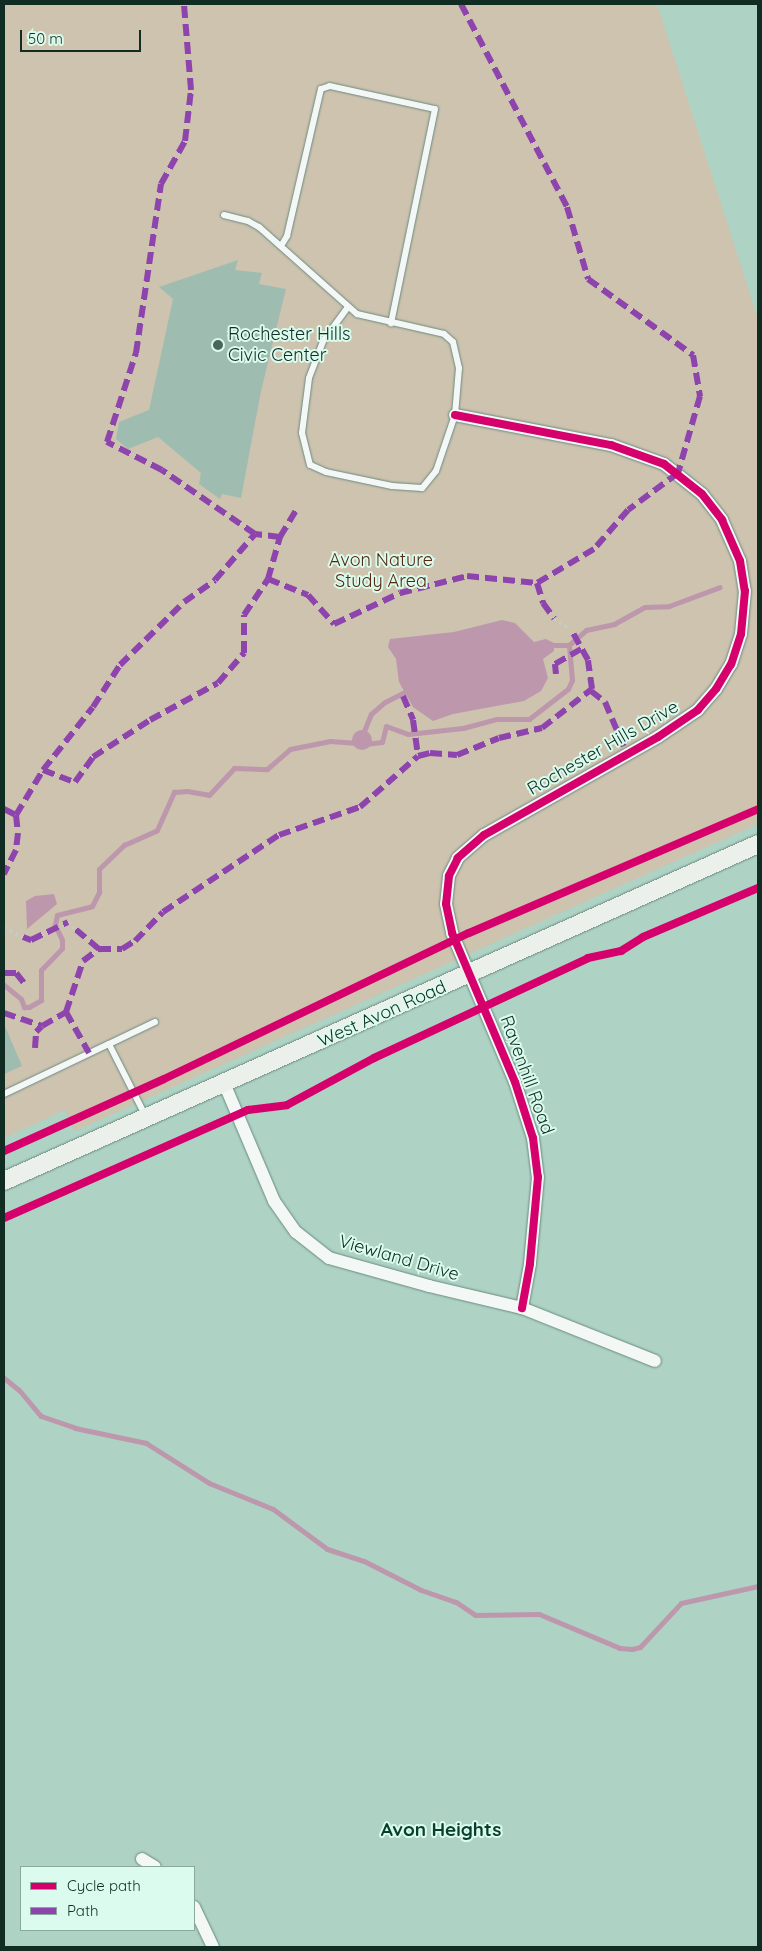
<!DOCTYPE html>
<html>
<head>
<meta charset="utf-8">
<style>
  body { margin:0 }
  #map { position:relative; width:762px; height:1951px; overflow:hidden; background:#aed3c4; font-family:Quicksand,sans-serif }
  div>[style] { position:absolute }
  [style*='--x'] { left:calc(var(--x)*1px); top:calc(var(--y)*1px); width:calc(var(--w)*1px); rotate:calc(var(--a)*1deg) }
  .green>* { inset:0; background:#cdc3af }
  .water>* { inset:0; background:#bd97ac }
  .round { border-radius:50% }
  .stream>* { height:5px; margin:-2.5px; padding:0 2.5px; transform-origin:2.5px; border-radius:2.5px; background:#bd97ac }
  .building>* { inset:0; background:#9fbcb1 }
  .path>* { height:3px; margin-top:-1.5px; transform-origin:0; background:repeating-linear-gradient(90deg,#c3cfca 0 2.5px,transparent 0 6.5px) }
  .roads { filter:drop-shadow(0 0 1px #6d8a80) drop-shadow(0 0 1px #6d8a80) }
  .lane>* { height:6px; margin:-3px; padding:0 3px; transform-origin:3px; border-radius:3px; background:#f3f8f6 }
  .street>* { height:12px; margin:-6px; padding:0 6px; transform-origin:6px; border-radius:6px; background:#f3f8f6 }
  .secondary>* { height:18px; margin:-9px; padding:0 9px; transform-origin:9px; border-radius:9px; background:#ebf1ea }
  .quiet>* { height:6px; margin-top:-3px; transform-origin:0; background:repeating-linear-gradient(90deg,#8e44ad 0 12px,transparent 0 18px) }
  .cycleway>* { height:8px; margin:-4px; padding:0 4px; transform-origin:4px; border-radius:4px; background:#d6006c }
  .dots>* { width:14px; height:14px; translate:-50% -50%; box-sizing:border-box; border:2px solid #dafbed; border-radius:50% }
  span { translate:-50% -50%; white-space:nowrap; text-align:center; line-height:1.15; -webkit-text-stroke:4px #dafbed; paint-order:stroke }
  .poi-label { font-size:18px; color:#112d23 }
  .left { translate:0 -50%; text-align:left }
  .park-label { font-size:18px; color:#55280d }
  .street-label { font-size:18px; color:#112d23 }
  .neighbourhood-label { font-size:19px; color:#073e2e; font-weight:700 }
  .frame { position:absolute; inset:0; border:5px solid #112d23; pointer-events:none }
  .legend { position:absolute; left:20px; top:1866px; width:175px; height:65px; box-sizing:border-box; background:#dafbed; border:1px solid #8aa99c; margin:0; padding:6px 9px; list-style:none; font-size:15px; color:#112d23 }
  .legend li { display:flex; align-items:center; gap:10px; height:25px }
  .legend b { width:25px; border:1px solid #8aa99c }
  .scale { position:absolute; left:20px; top:30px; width:121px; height:22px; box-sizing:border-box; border:2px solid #112d23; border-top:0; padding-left:6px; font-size:15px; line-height:18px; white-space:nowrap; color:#112d23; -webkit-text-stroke:4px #dafbed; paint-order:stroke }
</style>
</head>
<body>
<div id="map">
  <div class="green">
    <div style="clip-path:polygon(4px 4px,657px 4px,758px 319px,758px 824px,75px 1131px,65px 1110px,4px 1138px)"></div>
  </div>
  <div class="water">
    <div style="clip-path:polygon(502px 620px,515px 623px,534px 642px,546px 639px,554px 643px,554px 651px,543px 659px,548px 678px,541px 691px,524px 701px,453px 714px,433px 721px,413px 707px,399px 682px,396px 659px,388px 647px,390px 639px,454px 632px)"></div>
    <div class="round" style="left:352px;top:730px;width:20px;height:20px"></div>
    <div style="clip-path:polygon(54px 894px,57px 904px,27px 929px,26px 901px,35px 896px)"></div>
  </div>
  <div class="stream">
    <div style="--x:548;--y:645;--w:21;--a:0"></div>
    <div style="--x:362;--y:736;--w:24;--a:-68"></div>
    <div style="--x:371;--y:714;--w:18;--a:-41"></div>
    <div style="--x:385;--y:702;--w:27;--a:-27"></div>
    <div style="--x:365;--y:744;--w:17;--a:-7"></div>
    <div style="--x:382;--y:742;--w:16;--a:-76"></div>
    <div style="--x:386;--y:726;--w:23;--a:20"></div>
    <div style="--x:408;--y:734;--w:55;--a:-6.2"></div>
    <div style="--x:463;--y:728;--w:35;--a:-15"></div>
    <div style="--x:497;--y:719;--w:32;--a:0"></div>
    <div style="--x:529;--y:719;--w:49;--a:-37.6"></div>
    <div style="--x:568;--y:689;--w:10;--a:-66"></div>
    <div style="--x:572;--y:680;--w:35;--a:-95"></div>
    <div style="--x:569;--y:645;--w:23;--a:-41"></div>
    <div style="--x:586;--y:630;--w:29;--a:-12"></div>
    <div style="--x:614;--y:624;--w:35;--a:-29"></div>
    <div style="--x:645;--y:607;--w:24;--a:-2"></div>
    <div style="--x:669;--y:606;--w:54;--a:-20.4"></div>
    <div style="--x:4;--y:985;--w:22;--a:39"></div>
    <div style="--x:21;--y:999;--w:9;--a:69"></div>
    <div style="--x:24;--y:1007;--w:5;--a:0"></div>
    <div style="--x:29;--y:1007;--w:14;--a:-30"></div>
    <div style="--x:41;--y:1000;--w:30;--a:-90"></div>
    <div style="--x:41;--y:970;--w:30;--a:-46"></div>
    <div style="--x:62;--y:948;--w:8;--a:-90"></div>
    <div style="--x:62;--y:940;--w:17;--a:-115"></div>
    <div style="--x:55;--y:925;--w:10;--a:-79"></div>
    <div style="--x:57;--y:915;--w:36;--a:-14"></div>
    <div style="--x:92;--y:906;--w:16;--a:-63"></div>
    <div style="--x:99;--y:892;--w:23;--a:-90"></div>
    <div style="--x:99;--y:869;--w:35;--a:-44"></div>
    <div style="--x:124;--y:845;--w:36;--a:-24"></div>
    <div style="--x:157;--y:830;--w:42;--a:-65.9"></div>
    <div style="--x:174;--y:792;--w:13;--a:-4"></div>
    <div style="--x:187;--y:791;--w:22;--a:10"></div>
    <div style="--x:209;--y:795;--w:37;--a:-47"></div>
    <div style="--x:234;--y:768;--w:33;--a:2"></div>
    <div style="--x:267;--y:769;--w:30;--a:-41"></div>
    <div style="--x:290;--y:749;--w:41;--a:-11.3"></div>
    <div style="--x:330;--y:741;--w:27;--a:4"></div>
    <div style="--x:4;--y:1378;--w:19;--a:39"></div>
    <div style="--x:19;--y:1390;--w:34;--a:50"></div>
    <div style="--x:41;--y:1416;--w:36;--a:19"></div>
    <div style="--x:75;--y:1428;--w:73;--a:11.9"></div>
    <div style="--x:146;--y:1443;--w:75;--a:32.4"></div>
    <div style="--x:209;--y:1483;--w:69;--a:22.1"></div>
    <div style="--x:273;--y:1509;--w:67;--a:36.5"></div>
    <div style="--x:327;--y:1549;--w:39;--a:18"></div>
    <div style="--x:364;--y:1561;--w:64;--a:27"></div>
    <div style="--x:421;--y:1590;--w:37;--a:19"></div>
    <div style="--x:456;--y:1602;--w:23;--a:34"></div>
    <div style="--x:475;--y:1615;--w:64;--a:-0.9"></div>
    <div style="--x:539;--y:1614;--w:88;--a:22.8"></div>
    <div style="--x:620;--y:1648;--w:12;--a:5"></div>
    <div style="--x:632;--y:1649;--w:8;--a:-14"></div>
    <div style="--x:640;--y:1647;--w:60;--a:-47"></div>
    <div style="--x:681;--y:1603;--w:79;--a:-12.4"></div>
  </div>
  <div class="building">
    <div style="clip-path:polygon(238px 260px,235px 270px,262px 273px,259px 284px,286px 289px,261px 391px,241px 498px,222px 494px,220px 499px,199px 484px,201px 473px,158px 437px,128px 449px,116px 439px,119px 422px,149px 410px,173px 299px,159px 287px)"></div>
    <div style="clip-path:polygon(4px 1024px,22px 1066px,4px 1074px)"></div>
  </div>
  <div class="path">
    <div style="--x:554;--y:618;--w:20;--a:33"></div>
    <div style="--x:68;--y:922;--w:8;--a:45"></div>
    <div style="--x:4;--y:927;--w:21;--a:28"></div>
  </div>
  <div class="roads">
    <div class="lane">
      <div style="--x:224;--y:215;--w:25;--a:14"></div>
      <div style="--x:248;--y:221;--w:13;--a:29"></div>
      <div style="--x:259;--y:227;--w:131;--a:41.6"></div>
      <div style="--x:357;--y:314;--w:89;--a:12.9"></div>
      <div style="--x:444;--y:334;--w:12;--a:42"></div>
      <div style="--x:453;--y:342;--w:27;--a:77"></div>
      <div style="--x:459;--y:368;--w:47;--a:94.9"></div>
      <div style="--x:455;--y:415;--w:59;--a:108.7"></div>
      <div style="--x:436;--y:471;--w:22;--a:129"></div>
      <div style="--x:422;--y:488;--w:30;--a:-176"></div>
      <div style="--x:392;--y:486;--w:67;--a:-168"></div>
      <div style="--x:326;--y:472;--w:17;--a:-156"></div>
      <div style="--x:310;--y:465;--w:33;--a:-104"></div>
      <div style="--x:302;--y:433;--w:55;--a:-82.7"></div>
      <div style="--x:309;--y:378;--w:40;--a:-69"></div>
      <div style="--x:323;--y:341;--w:42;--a:-53.7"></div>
      <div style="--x:281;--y:246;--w:12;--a:-59"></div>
      <div style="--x:287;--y:236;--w:151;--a:-77"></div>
      <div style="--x:321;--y:89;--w:9;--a:-18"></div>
      <div style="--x:330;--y:86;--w:107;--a:12.4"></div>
      <div style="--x:435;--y:109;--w:219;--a:101.6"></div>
      <div style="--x:109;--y:1044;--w:51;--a:-25.6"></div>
      <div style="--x:4;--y:1094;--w:116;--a:-25.5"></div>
      <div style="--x:109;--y:1044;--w:82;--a:63.1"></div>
    </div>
    <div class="street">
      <div style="--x:455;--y:415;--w:159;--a:10.9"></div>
      <div style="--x:611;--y:445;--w:56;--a:19.7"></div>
      <div style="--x:664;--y:464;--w:48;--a:38.3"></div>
      <div style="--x:702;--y:494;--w:33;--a:52"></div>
      <div style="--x:722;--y:520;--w:45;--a:66.3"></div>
      <div style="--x:740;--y:561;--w:30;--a:81"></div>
      <div style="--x:745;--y:591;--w:43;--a:95.3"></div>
      <div style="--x:741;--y:634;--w:32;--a:108"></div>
      <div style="--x:731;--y:664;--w:29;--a:121"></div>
      <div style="--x:716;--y:689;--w:28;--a:131"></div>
      <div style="--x:698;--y:710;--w:48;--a:146"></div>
      <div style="--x:658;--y:737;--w:200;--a:150.6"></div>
      <div style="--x:484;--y:835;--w:35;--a:139"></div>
      <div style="--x:458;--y:858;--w:20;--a:117"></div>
      <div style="--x:449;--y:876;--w:28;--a:96"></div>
      <div style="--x:446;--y:904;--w:30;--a:78"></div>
      <div style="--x:452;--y:933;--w:162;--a:67.1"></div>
      <div style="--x:515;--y:1082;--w:59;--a:72.2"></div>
      <div style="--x:533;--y:1138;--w:39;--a:83"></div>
      <div style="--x:538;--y:1177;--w:87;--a:95.3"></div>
      <div style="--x:530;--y:1264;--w:45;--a:100.3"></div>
      <div style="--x:224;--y:1083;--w:128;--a:67"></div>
      <div style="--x:274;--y:1201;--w:38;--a:55"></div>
      <div style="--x:296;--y:1232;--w:42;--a:38.2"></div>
      <div style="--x:329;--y:1258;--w:104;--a:15.6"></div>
      <div style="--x:429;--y:1286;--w:96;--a:13.3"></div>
      <div style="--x:522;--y:1308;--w:143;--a:21.7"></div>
      <div style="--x:142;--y:1859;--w:15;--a:32"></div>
      <div style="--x:194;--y:1907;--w:44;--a:64.6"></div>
    </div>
    <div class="secondary">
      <div style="--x:4;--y:1181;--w:826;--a:-24.08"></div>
    </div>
  </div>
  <div class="quiet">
    <div style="--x:461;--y:4;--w:229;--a:62.4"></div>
    <div style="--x:567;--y:207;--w:75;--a:73.7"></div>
    <div style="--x:588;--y:279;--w:130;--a:35.9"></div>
    <div style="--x:693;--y:355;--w:42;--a:80.3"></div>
    <div style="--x:700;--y:396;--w:80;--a:105.9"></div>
    <div style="--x:678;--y:473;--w:62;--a:143.5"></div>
    <div style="--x:628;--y:510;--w:52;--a:131.1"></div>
    <div style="--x:594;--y:549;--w:66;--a:149.2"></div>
    <div style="--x:280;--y:537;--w:33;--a:-59"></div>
    <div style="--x:268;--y:579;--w:43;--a:21.8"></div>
    <div style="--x:308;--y:595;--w:39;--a:48"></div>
    <div style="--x:334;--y:624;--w:73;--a:-25.2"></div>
    <div style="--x:400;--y:593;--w:69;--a:-14.2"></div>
    <div style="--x:467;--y:576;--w:70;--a:5.7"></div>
    <div style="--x:537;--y:583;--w:21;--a:73"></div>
    <div style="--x:543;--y:603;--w:19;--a:54"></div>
    <div style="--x:556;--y:674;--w:10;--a:-96"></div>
    <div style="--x:555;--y:664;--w:32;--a:-30"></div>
    <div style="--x:591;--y:691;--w:18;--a:38"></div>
    <div style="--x:605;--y:702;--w:56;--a:67.1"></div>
    <div style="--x:403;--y:696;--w:26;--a:67"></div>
    <div style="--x:413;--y:720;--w:36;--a:82"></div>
    <div style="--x:43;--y:770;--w:80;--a:-51.6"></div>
    <div style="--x:93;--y:707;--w:50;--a:-57.3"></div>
    <div style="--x:120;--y:665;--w:90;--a:-44.5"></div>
    <div style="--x:184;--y:602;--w:38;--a:-35"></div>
    <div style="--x:215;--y:580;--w:61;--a:-49"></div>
    <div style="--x:4;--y:809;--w:13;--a:27"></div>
    <div style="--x:16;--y:815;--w:18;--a:84"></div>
    <div style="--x:18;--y:833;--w:17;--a:97"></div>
    <div style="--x:16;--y:850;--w:27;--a:117"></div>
    <div style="--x:16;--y:815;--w:52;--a:-59"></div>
    <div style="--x:43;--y:770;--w:34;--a:21"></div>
    <div style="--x:75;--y:782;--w:31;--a:-54"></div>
    <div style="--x:93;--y:757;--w:68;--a:-33"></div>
    <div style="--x:150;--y:720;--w:77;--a:-28.6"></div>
    <div style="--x:218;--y:683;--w:40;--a:-49"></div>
    <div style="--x:244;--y:653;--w:38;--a:-90"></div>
    <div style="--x:244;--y:615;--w:43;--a:-56.3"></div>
    <div style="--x:268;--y:579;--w:44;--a:-74.1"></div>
    <div style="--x:280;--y:537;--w:25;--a:-173"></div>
    <div style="--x:255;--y:534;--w:113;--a:-145.5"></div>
    <div style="--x:162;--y:470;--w:62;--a:-153"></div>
    <div style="--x:107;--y:442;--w:94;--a:-72"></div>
    <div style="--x:136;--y:353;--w:171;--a:-81.6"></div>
    <div style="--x:161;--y:184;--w:49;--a:-60.8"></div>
    <div style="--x:185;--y:141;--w:51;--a:-83.3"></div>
    <div style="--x:191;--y:90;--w:86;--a:-94.7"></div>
    <div style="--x:23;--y:937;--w:9;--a:21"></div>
    <div style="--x:31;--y:940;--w:41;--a:-25.9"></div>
    <div style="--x:99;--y:949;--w:23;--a:0"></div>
    <div style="--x:122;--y:949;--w:15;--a:-32"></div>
    <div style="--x:135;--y:941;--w:40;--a:-46"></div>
    <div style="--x:163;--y:912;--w:139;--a:-33.6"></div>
    <div style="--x:279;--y:835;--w:86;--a:-19.1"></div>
    <div style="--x:360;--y:807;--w:77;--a:-41.3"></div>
    <div style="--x:418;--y:756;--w:12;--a:-14"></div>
    <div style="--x:430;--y:753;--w:27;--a:4"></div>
    <div style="--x:457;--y:755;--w:45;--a:-22"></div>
    <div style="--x:499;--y:738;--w:44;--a:-13.1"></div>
    <div style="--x:542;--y:728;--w:63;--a:-38"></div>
    <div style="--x:592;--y:689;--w:29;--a:-98"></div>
    <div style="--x:588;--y:660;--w:35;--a:-119"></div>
    <div style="--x:4;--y:973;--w:12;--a:0"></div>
    <div style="--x:16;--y:973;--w:13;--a:51"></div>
    <div style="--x:66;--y:1012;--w:47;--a:60.7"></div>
    <div style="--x:4;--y:1013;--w:40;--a:18.9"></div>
    <div style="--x:42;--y:1026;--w:28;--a:-30"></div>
    <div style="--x:66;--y:1012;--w:54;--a:-71.6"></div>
    <div style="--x:83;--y:961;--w:20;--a:-37"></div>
    <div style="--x:99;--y:949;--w:33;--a:-140"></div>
    <div style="--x:35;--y:1048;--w:16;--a:-86"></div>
    <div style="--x:36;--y:1032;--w:8;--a:-45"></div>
  </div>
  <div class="cycleway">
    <div style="--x:455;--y:415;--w:159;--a:10.9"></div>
    <div style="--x:611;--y:445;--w:56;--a:19.7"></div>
    <div style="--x:664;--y:464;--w:48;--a:38.3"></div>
    <div style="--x:702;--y:494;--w:33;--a:52"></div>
    <div style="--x:722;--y:520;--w:45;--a:66.3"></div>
    <div style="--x:740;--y:561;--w:30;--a:81"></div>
    <div style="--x:745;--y:591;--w:43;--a:95.3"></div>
    <div style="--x:741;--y:634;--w:32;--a:108"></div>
    <div style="--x:731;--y:664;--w:29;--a:121"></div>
    <div style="--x:716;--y:689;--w:28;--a:131"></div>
    <div style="--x:698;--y:710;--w:48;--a:146"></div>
    <div style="--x:658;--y:737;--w:200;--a:150.6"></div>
    <div style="--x:484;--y:835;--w:35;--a:139"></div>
    <div style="--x:458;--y:858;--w:20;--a:117"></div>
    <div style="--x:449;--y:876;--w:28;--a:96"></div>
    <div style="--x:446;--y:904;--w:30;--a:78"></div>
    <div style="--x:452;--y:933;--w:162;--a:67.1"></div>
    <div style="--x:515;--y:1082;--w:59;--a:72.2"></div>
    <div style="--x:533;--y:1138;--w:39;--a:83"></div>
    <div style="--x:538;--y:1177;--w:87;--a:95.3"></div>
    <div style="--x:530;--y:1264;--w:45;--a:100.3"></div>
    <div style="--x:4;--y:1151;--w:175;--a:-24.2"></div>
    <div style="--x:164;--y:1079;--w:338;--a:-25.6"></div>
    <div style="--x:469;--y:933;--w:314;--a:-23.2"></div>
    <div style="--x:4;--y:1218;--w:267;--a:-23.9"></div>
    <div style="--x:248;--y:1110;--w:39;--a:-7"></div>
    <div style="--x:287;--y:1105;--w:99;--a:-28.4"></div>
    <div style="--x:374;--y:1058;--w:236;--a:-25"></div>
    <div style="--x:588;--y:958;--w:34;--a:-12"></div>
    <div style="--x:621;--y:951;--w:26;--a:-32"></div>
    <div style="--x:643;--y:937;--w:125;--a:-23.1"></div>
  </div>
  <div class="dots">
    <div style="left:218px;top:345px;background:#48675b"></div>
  </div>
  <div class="poi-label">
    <span class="left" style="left:228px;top:345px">Rochester Hills<br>Civic Center</span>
  </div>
  <div class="park-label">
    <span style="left:381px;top:571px">Avon Nature<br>Study Area</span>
  </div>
  <div class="street-label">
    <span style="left:603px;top:748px;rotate:-30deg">Rochester Hills Drive</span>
    <span style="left:382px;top:1014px;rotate:-24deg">West Avon Road</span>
    <span style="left:527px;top:1075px;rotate:70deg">Ravenhill Road</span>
    <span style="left:399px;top:1258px;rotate:16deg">Viewland Drive</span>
  </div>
  <div class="neighbourhood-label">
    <span style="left:441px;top:1830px">Avon Heights</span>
  </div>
  <div class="frame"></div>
  <ul class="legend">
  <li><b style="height:6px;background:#d6006c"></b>Cycle path</li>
  <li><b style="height:6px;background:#8e44ad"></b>Path</li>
  </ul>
  <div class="scale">50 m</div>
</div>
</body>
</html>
